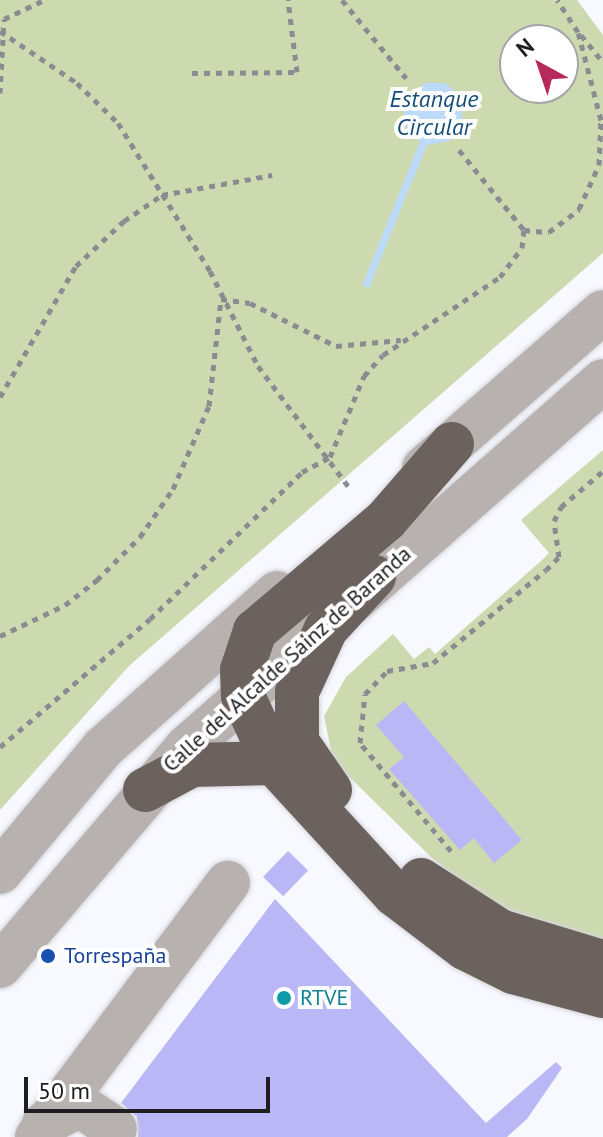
<!DOCTYPE html>
<html>
<head>
<meta charset="utf-8">
<style>
  body { margin:0 }
  #map { position:relative; width:603px; height:1137px; overflow:hidden; background:#f8f8ff; font-family:"PT Sans",sans-serif }
  div>[style] { position:absolute }
  [style*='--x'] { left:calc(var(--x)*1px); top:calc(var(--y)*1px); width:calc(var(--w)*1px); rotate:calc(var(--a)*1deg) }
  .green>* { inset:0; background:#cddaaf }
  .water>* { inset:0; background:#bddbf9 }
  .building>* { inset:0; background:#b9b7f6; transform-origin:0 0 }
  .path>* { height:5px; margin-top:-2.5px; transform-origin:0; background:repeating-linear-gradient(90deg,#8b8b91 0 6px,transparent 0 12px) }
  .roads { filter:drop-shadow(0 0 2px #d5d5dc) drop-shadow(0 0 2px #d5d5dc) }
  .minor>* { height:44px; margin:-22px; padding:0 22px; transform-origin:22px; border-radius:22px; background:#b7b2af }
  .highway>* { height:44px; margin:-22px; padding:0 22px; transform-origin:22px; border-radius:22px; background:#6c625d }
  .dots>* { width:22px; height:22px; translate:-50% -50%; box-sizing:border-box; border:4px solid #fff; border-radius:50% }
  span { translate:-50% -50%; white-space:nowrap; text-align:center; line-height:1.15; -webkit-text-stroke:8px #fff; paint-order:stroke }
  .street-label { font-size:22px; color:#1e1e22 }
  .transit-label { font-size:22px; color:#164399 }
  .left { translate:0 -50%; text-align:left }
  .culture-label { font-size:22px; color:#0d838f }
  .water-label { font-size:24px; color:#174d7a; font-style:italic }
  .north { position:absolute; left:499px; top:24px; width:80px; height:80px; box-sizing:border-box; background:#fff; border:2px solid #a5a5a7; border-radius:50%; rotate:320deg; font-size:22px; font-weight:700; line-height:32px; text-align:center; color:#1e1e22 }
  .north::after { content:''; display:block; margin:auto; width:28px; height:36px; background:#b7295a; clip-path:polygon(50% 0,100% 100%,50% 72%,0 100%) }
  .scale { position:absolute; left:24px; top:1077px; width:246px; height:36px; box-sizing:border-box; border:4px solid #1e1e22; border-top:0; padding-left:10px; font-size:24px; line-height:28px; white-space:nowrap; color:#1e1e22; -webkit-text-stroke:6px #fff; paint-order:stroke }
</style>
</head>
<body>
<div id="map">
  <div class="green">
    <div style="clip-path:polygon(evenodd,0 0,577px 0,603px 35px,603px 253px,129px 666px,0 810px,0 0,515px 40px,563px 40px,563px 88px,515px 88px,515px 40px)"></div>
    <div style="clip-path:polygon(603px 450px,603px 942px,490px 903px,432px 858px,333px 761px,324px 716px,346px 677px,393px 634px,414px 659px,429px 647px,435px 654px,541px 561px,549px 553px,521px 520px)"></div>
  </div>
  <div class="water">
    <div style="clip-path:polygon(425px 83px,445px 83px,461px 96px,463px 126px,449px 141px,427px 145px,369px 288px,362px 285px,420px 142px,405px 126px,403px 105px)"></div>
  </div>
  <div class="building">
    <div style="clip-path:polygon(404px 701px,522px 840px,494px 863px,474px 838px,460px 850px,389px 769px,404px 757px,376px 725px)"></div>
    <div style="left:288px;top:851px;width:28px;height:36px;rotate:44deg"></div>
    <div style="clip-path:polygon(275px 899px,486px 1123px,556px 1062px,562px 1068px,527px 1119px,507px 1137px,138px 1137px,137px 1117px,121px 1103px)"></div>
  </div>
  <div class="path">
    <div style="--x:342;--y:0;--w:101;--a:50.6"></div>
    <div style="--x:0;--y:31;--w:93;--a:34"></div>
    <div style="--x:77;--y:83;--w:57;--a:44.3"></div>
    <div style="--x:118;--y:123;--w:174;--a:58.1"></div>
    <div style="--x:210;--y:271;--w:106;--a:63.2"></div>
    <div style="--x:258;--y:366;--w:150;--a:53.1"></div>
    <div style="--x:581;--y:35;--w:35;--a:51"></div>
    <div style="--x:192;--y:73;--w:105;--a:-0.5"></div>
    <div style="--x:297;--y:72;--w:73;--a:-97.1"></div>
    <div style="--x:0;--y:93;--w:74;--a:-86.9"></div>
    <div style="--x:4;--y:19;--w:44;--a:-25.4"></div>
    <div style="--x:459;--y:150;--w:103;--a:50.9"></div>
    <div style="--x:0;--y:397;--w:151;--a:-59.9"></div>
    <div style="--x:76;--y:266;--w:66;--a:-43.2"></div>
    <div style="--x:124;--y:221;--w:46;--a:-34.4"></div>
    <div style="--x:162;--y:195;--w:112;--a:-10.3"></div>
    <div style="--x:0;--y:636;--w:72;--a:-25.5"></div>
    <div style="--x:65;--y:605;--w:41;--a:-38"></div>
    <div style="--x:97;--y:580;--w:61;--a:-45"></div>
    <div style="--x:140;--y:537;--w:58;--a:-55.5"></div>
    <div style="--x:173;--y:489;--w:90;--a:-66.6"></div>
    <div style="--x:209;--y:406;--w:108;--a:-83.6"></div>
    <div style="--x:221;--y:299;--w:29;--a:8"></div>
    <div style="--x:250;--y:303;--w:96;--a:26.6"></div>
    <div style="--x:336;--y:346;--w:65;--a:-5.3"></div>
    <div style="--x:0;--y:747;--w:197;--a:-40.5"></div>
    <div style="--x:150;--y:619;--w:211;--a:-44"></div>
    <div style="--x:302;--y:472;--w:32;--a:-28"></div>
    <div style="--x:330;--y:457;--w:88;--a:-67.2"></div>
    <div style="--x:364;--y:376;--w:28;--a:-48"></div>
    <div style="--x:383;--y:355;--w:141;--a:-33.7"></div>
    <div style="--x:500;--y:277;--w:36;--a:-53"></div>
    <div style="--x:522;--y:248;--w:18;--a:-84"></div>
    <div style="--x:524;--y:230;--w:25;--a:5"></div>
    <div style="--x:549;--y:232;--w:38;--a:-37"></div>
    <div style="--x:579;--y:209;--w:48;--a:-65.6"></div>
    <div style="--x:599;--y:165;--w:45;--a:-87.5"></div>
    <div style="--x:601;--y:120;--w:91;--a:-104.6"></div>
    <div style="--x:578;--y:32;--w:38;--a:-123"></div>
    <div style="--x:451;--y:851;--w:141;--a:-130.1"></div>
    <div style="--x:360;--y:743;--w:49;--a:-84.2"></div>
    <div style="--x:365;--y:694;--w:32;--a:-46"></div>
    <div style="--x:387;--y:671;--w:47;--a:-9.9"></div>
    <div style="--x:433;--y:663;--w:146;--a:-39.5"></div>
    <div style="--x:546;--y:570;--w:18;--a:-45"></div>
    <div style="--x:559;--y:557;--w:36;--a:-98"></div>
    <div style="--x:554;--y:521;--w:16;--a:-63"></div>
    <div style="--x:561;--y:507;--w:55;--a:-40.6"></div>
  </div>
  <div class="roads">
    <div class="minor">
      <div style="--x:424;--y:468;--w:237;--a:-41.1"></div>
      <div style="--x:0;--y:872;--w:161;--a:-50.3"></div>
      <div style="--x:103;--y:748;--w:233;--a:-41.7"></div>
      <div style="--x:0;--y:966;--w:287;--a:-49.5"></div>
      <div style="--x:186;--y:748;--w:555;--a:-41.35"></div>
      <div style="--x:44;--y:1124;--w:40;--a:-28"></div>
      <div style="--x:79;--y:1105;--w:43;--a:33.7"></div>
      <div style="--x:37;--y:1137;--w:318;--a:-53.1"></div>
    </div>
    <div class="highway">
      <div style="--x:452;--y:444;--w:101;--a:131"></div>
      <div style="--x:386;--y:520;--w:172;--a:139.7"></div>
      <div style="--x:255;--y:631;--w:41;--a:108.4"></div>
      <div style="--x:242;--y:670;--w:26;--a:88"></div>
      <div style="--x:243;--y:696;--w:74;--a:65.2"></div>
      <div style="--x:274;--y:763;--w:178;--a:47.5"></div>
      <div style="--x:394;--y:894;--w:89;--a:37.3"></div>
      <div style="--x:465;--y:948;--w:54;--a:26.6"></div>
      <div style="--x:513;--y:972;--w:93;--a:14.9"></div>
      <div style="--x:145;--y:790;--w:53;--a:-28"></div>
      <div style="--x:192;--y:765;--w:82;--a:-1.4"></div>
      <div style="--x:330;--y:790;--w:58;--a:-124.5"></div>
      <div style="--x:297;--y:742;--w:50;--a:-90"></div>
      <div style="--x:297;--y:692;--w:69;--a:-65.3"></div>
      <div style="--x:326;--y:629;--w:71;--a:-47.3"></div>
      <div style="--x:421;--y:880;--w:94;--a:32.8"></div>
      <div style="--x:500;--y:931;--w:108;--a:16.8"></div>
    </div>
  </div>
  <div class="dots">
    <div style="left:48px;top:956px;background:#1a4fb4"></div>
    <div style="left:284px;top:998px;background:#0f9aa8"></div>
  </div>
  <div class="street-label">
    <span style="left:287px;top:659px;rotate:-42deg">Calle del Alcalde Sáinz de Baranda</span>
  </div>
  <div class="transit-label">
    <span class="left" style="left:64px;top:956px">Torrespaña</span>
  </div>
  <div class="culture-label">
    <span class="left" style="left:300px;top:998px">RTVE</span>
  </div>
  <div class="water-label">
    <span style="left:434px;top:113px">Estanque<br>Circular</span>
  </div>
  <div class="north">N</div>
  <div class="scale">50 m</div>
</div>
</body>
</html>
